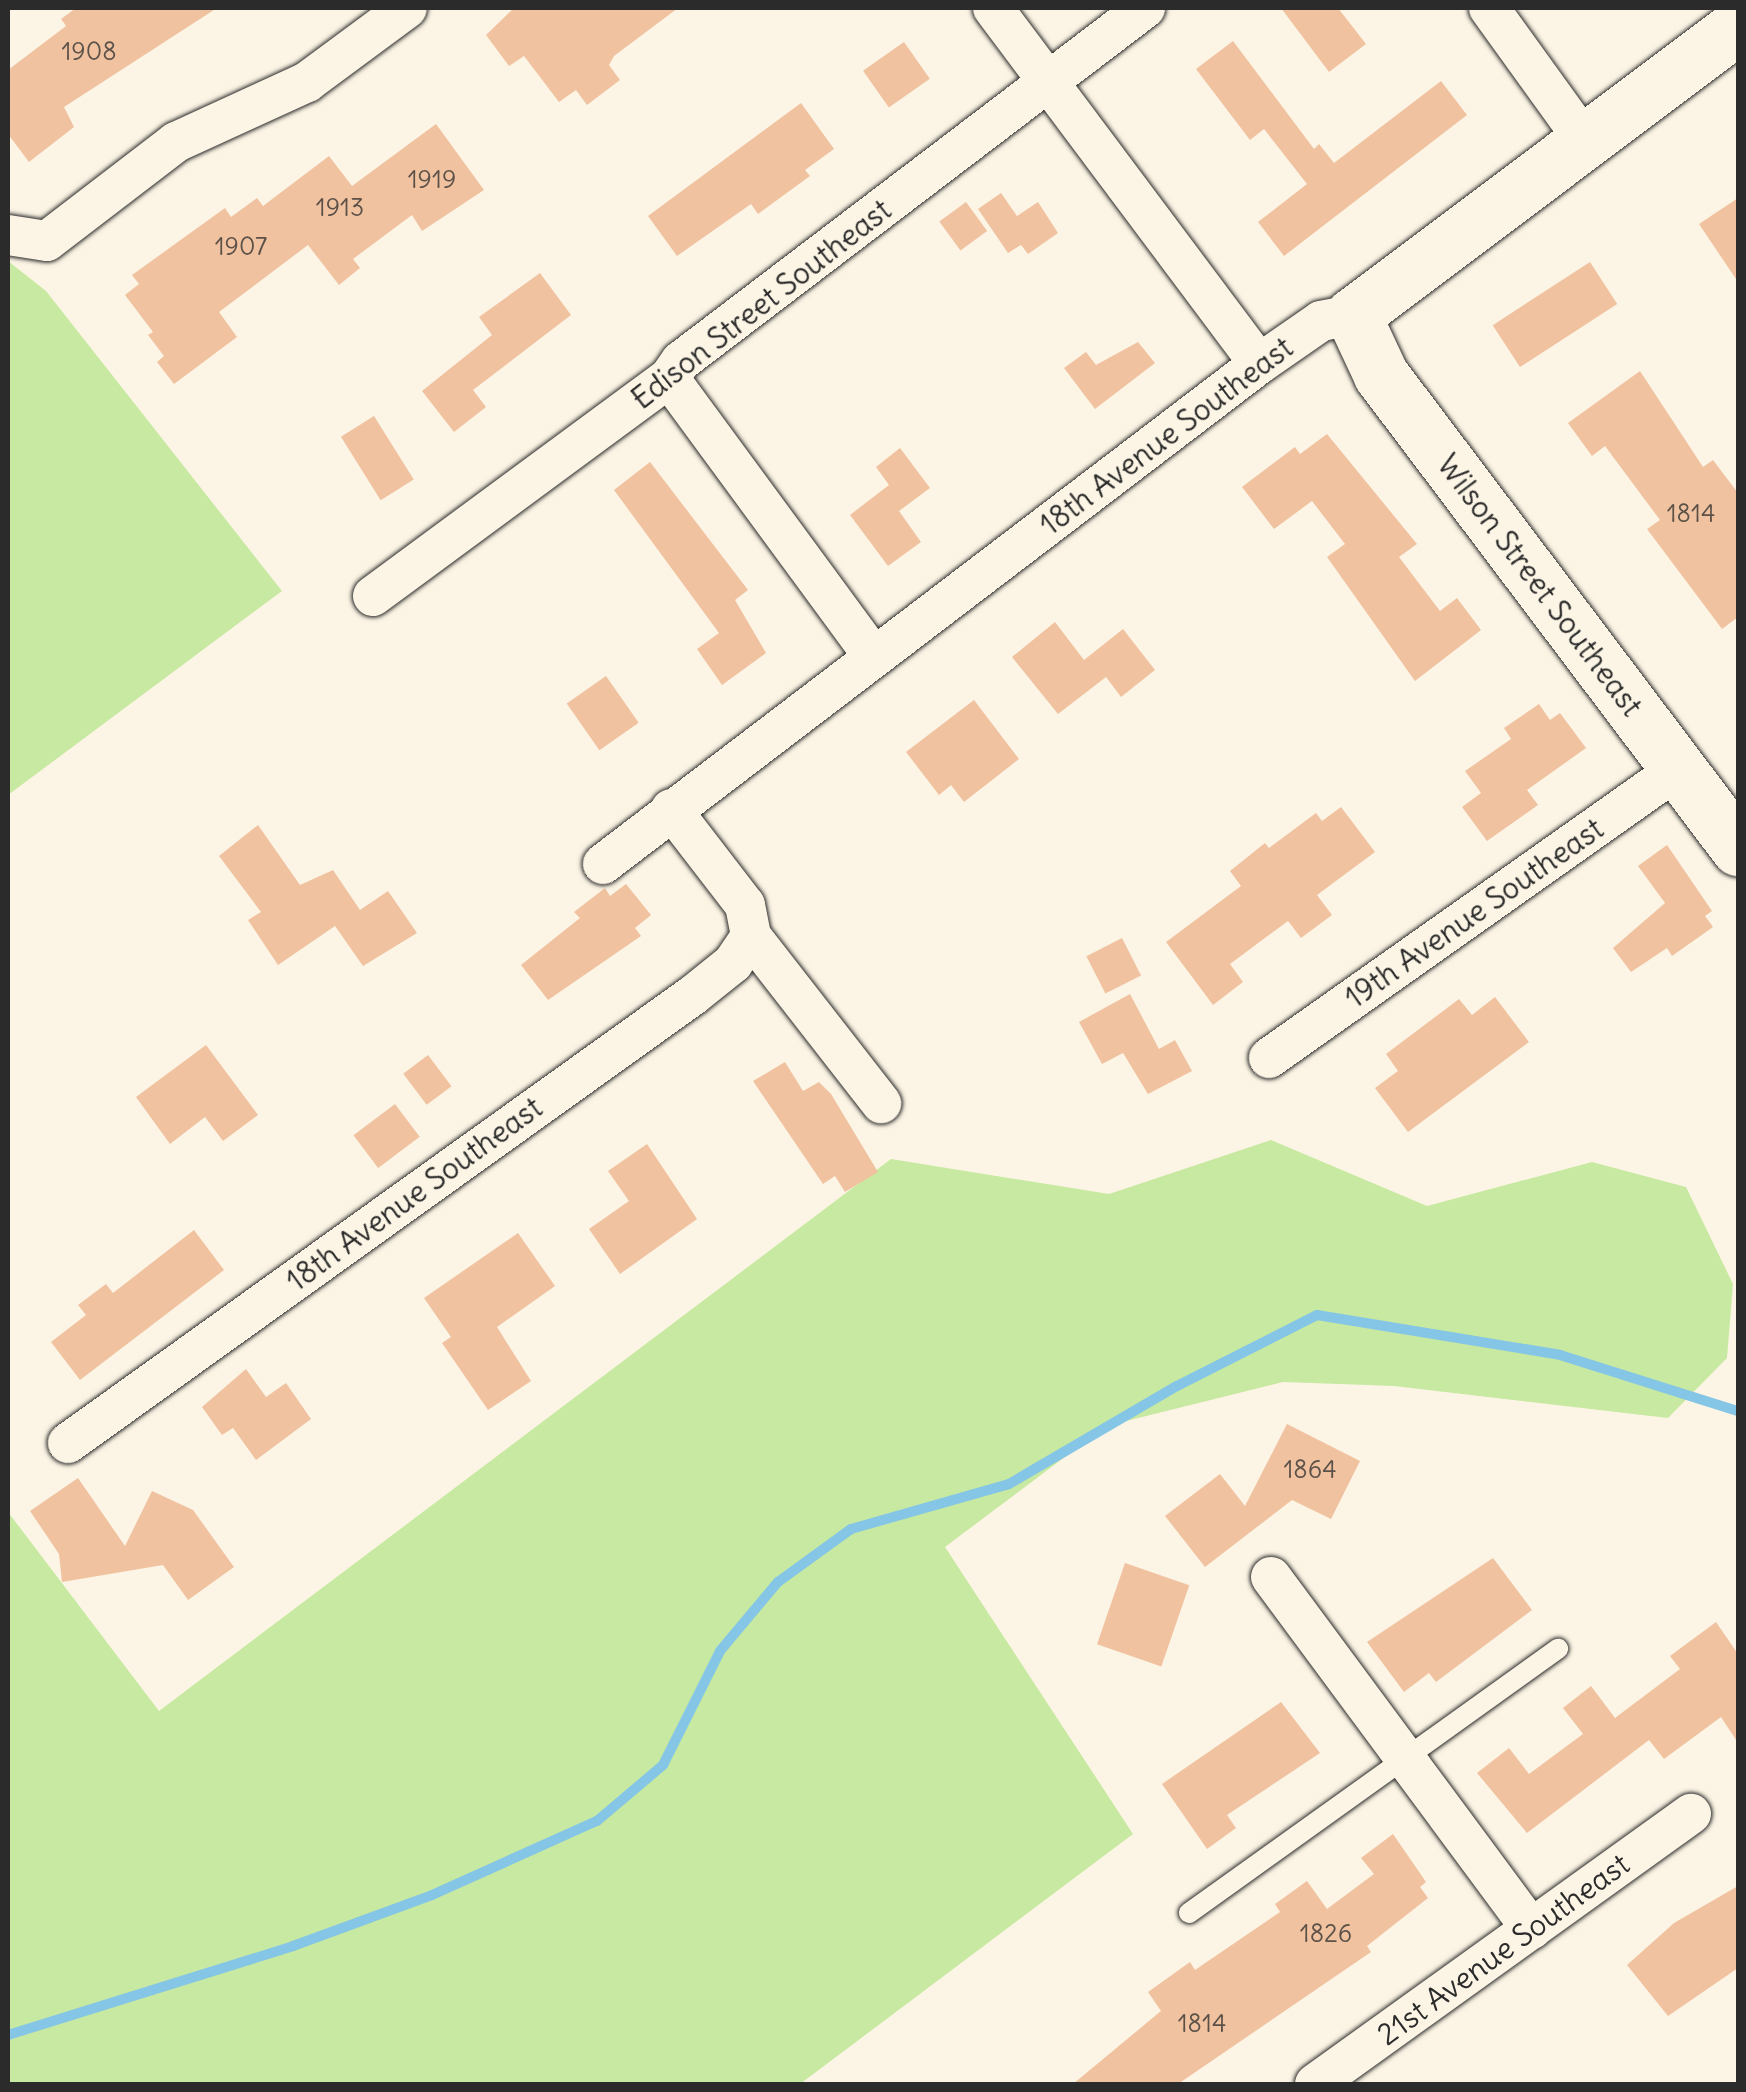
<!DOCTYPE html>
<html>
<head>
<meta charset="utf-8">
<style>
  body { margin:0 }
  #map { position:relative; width:1746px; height:2092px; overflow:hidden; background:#fcf5e5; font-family:Delius,sans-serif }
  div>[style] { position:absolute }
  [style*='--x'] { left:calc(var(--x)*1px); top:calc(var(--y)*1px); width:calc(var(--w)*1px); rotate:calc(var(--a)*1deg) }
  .green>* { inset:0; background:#c8e9a1 }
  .stream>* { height:10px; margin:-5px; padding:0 5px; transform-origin:5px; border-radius:5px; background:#85c5e6 }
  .building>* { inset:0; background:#f0c2a0; transform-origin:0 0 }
  .roads { filter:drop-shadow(0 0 2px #2b2b2b) drop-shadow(0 0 2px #2b2b2b) }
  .lane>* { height:20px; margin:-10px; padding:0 10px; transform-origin:10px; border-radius:10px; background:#fcf5e5 }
  .street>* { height:40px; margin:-20px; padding:0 20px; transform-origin:20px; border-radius:20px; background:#fcf5e5 }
  .secondary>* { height:55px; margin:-27.5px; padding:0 27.5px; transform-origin:27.5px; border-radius:27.5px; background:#fcf5e5 }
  span { translate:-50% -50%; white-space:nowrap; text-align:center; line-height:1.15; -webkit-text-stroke:8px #fcf5e5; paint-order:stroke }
  .number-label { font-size:25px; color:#5c5148 }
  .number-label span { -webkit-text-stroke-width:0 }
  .street-label { font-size:30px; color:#2b2b2b }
  .frame { position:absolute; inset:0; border:10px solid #2b2b2b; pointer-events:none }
</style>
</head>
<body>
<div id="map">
  <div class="green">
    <div style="clip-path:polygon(8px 261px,46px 291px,282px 591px,8px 795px)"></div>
    <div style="clip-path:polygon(1271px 1140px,1427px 1206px,1592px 1162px,1686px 1187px,1733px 1284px,1727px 1358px,1668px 1418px,1394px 1386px,1283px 1382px,1106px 1426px,945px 1547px,1133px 1834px,800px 2084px,8px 2084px,8px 1512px,159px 1711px,891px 1159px,1109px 1194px)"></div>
  </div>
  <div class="stream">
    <div style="--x:8;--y:2035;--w:299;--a:-17.3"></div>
    <div style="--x:293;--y:1946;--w:148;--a:-20.1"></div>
    <div style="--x:432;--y:1895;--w:181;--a:-24.2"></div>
    <div style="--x:597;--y:1821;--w:87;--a:-40.3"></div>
    <div style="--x:663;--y:1765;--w:127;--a:-63.4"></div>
    <div style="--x:720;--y:1651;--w:90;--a:-50"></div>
    <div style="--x:778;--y:1582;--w:90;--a:-36"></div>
    <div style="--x:851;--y:1529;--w:164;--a:-15.9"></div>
    <div style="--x:1009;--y:1484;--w:194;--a:-30.3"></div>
    <div style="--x:1177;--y:1386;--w:157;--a:-26.9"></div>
    <div style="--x:1317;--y:1315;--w:246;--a:9.3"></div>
    <div style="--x:1560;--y:1355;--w:187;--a:17.5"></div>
  </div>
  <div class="building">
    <div style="clip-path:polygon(76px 8px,217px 8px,64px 107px,74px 127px,29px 162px,8px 134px,8px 70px,66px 26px,61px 19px)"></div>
    <div style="clip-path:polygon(514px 8px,678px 8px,614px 56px,609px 65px,620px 80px,587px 105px,576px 90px,559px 102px,524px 56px,509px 66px,486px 35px)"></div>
    <div style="clip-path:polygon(1281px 8px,1338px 8px,1366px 44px,1329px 72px)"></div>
    <div style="clip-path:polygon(1233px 41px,1314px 149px,1319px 144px,1334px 163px,1441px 81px,1467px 115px,1284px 256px,1258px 222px,1307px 184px,1264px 129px,1250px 140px,1196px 69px)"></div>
    <div style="left:904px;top:42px;width:45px;height:50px;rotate:55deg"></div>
    <div style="clip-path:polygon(801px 103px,834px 149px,805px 170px,810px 176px,758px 214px,751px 204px,677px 256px,648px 216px)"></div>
    <div style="clip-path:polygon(436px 124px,484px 190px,422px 231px,412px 215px,353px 259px,360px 268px,339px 285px,308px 245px,219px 312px,237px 337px,174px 384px,157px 362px,164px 356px,148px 335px,153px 332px,125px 295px,139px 284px,132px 275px,225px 208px,231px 217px,257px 198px,263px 206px,329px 156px,352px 186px)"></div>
    <div style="clip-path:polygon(1001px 193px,1017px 216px,1038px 202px,1058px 233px,1028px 254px,1021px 245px,1008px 253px,978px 209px)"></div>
    <div style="clip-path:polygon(1738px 198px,1738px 282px,1699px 224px)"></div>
    <div style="left:966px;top:202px;width:36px;height:33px;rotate:54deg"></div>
    <div style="left:1590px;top:262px;width:50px;height:116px;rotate:57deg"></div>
    <div style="clip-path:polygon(540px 273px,571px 315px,473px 390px,486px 407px,454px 432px,422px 391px,492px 335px,479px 317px)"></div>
    <div style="clip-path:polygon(1138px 342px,1155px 363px,1095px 409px,1064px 368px,1086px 352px,1096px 365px)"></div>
    <div style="clip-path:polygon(1640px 371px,1703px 467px,1713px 460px,1738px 493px,1738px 617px,1722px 629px,1647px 529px,1660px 520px,1605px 446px,1592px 456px,1568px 423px)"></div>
    <div style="left:374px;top:416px;width:75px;height:39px;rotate:58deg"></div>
    <div style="clip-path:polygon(1327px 434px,1417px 544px,1399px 557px,1440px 611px,1457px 598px,1481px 630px,1415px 681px,1327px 557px,1345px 544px,1312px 501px,1274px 529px,1242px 487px,1295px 447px,1300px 454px)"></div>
    <div style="clip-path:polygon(900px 448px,930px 488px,899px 511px,921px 542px,888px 566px,850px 515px,889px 485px,876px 467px)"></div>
    <div style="clip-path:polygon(650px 462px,748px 590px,735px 600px,766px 653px,722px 685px,697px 649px,719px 633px,614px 490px)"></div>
    <div style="clip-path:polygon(1055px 622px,1084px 660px,1123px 629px,1155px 670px,1121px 697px,1106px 677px,1058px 714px,1012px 657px)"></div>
    <div style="left:606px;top:676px;width:57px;height:48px;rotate:55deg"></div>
    <div style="clip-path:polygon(974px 700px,1019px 759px,964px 802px,951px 785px,939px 795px,906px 752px)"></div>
    <div style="clip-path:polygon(1539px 704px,1550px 720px,1560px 713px,1586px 748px,1527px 790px,1538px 805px,1487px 841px,1462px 807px,1481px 793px,1465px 771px,1511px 739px,1504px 728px)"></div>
    <div style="clip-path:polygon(1341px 807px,1375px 852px,1317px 895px,1332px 915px,1301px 938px,1288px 921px,1230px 964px,1243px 982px,1213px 1005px,1166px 942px,1241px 886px,1230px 871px,1265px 843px,1269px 848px,1316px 813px,1322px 821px)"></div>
    <div style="clip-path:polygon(258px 825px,300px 885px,333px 870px,360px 910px,388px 891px,417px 933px,363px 966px,335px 926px,278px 965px,248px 920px,261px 912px,219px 856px)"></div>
    <div style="clip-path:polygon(1667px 845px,1712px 911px,1705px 916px,1713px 927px,1672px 956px,1667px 948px,1631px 972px,1613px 948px,1665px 903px,1638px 866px)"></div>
    <div style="clip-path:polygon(626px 884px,651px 915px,635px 928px,641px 936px,548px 1000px,521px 965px,580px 918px,574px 912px,605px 888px,610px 896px)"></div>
    <div style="left:1122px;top:938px;width:42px;height:40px;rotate:63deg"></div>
    <div style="clip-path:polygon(1130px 994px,1159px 1049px,1175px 1040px,1192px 1071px,1148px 1094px,1123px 1053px,1102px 1064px,1079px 1022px)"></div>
    <div style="clip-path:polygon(1495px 997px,1529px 1042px,1408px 1132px,1375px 1088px,1398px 1071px,1386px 1054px,1459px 999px,1472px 1015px)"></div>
    <div style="clip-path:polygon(206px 1045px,258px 1115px,223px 1141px,205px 1117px,170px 1144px,136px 1097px)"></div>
    <div style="left:428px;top:1055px;width:39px;height:31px;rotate:53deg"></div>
    <div style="clip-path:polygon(785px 1062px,803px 1091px,819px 1082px,831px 1094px,878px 1172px,845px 1192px,835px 1176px,823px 1184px,753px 1081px)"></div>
    <div style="left:395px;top:1104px;width:41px;height:52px;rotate:53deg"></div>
    <div style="clip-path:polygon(647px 1144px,697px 1219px,620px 1274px,589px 1229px,629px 1201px,608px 1171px)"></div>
    <div style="clip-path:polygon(194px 1230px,224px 1270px,80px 1380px,51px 1342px,86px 1315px,78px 1305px,106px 1284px,113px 1293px)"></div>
    <div style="clip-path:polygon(518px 1233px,555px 1286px,497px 1327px,531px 1381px,488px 1410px,442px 1343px,451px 1337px,424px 1298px)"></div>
    <div style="clip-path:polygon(246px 1369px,266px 1397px,286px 1383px,311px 1419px,256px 1460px,233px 1428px,222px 1435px,202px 1407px)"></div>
    <div style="clip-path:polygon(1287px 1424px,1360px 1461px,1331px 1519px,1292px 1500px,1205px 1567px,1165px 1516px,1220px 1474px,1245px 1506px)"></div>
    <div style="clip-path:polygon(78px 1478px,125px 1546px,152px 1491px,193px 1510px,234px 1567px,188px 1600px,163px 1565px,62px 1582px,59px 1554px,30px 1511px)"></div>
    <div style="clip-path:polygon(1493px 1558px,1532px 1610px,1436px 1682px,1429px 1673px,1404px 1692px,1367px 1642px)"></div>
    <div style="left:1125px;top:1563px;width:68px;height:86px;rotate:19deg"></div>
    <div style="clip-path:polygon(1716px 1622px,1738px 1654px,1738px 1743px,1721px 1717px,1664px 1759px,1649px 1740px,1527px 1833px,1477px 1773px,1509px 1748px,1529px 1774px,1583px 1734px,1563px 1708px,1591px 1686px,1615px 1718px,1680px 1669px,1670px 1656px)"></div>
    <div style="clip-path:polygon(1281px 1702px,1320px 1753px,1227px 1815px,1236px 1828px,1207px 1849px,1162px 1784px)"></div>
    <div style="clip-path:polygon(1393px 1834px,1426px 1882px,1420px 1887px,1428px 1898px,1367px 1946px,1371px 1952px,1178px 2084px,1073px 2084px,1161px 2011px,1148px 1992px,1190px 1962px,1195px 1970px,1280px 1912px,1275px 1904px,1307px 1881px,1327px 1909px,1374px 1874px,1361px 1858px)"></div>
    <div style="clip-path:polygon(1738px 1886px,1738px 1968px,1668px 2016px,1627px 1965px,1674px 1923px)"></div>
  </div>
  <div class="roads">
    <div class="lane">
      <div style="--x:1189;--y:1913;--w:454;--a:-35.6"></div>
    </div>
    <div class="street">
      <div style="--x:993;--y:8;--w:444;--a:53.2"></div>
      <div style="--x:1489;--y:8;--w:164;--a:54.2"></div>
      <div style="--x:8;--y:235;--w:39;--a:9"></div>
      <div style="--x:47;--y:241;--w:163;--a:-37.5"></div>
      <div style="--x:176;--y:142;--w:144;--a:-24.6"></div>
      <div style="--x:307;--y:82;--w:124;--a:-36.5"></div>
      <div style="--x:669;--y:378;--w:345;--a:53.7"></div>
      <div style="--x:373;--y:596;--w:368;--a:-36.4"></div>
      <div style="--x:669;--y:378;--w:21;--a:-55"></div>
      <div style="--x:681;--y:361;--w:583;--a:-37.26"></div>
      <div style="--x:671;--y:809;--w:121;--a:52.4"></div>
      <div style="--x:745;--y:905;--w:32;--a:79"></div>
      <div style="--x:751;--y:936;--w:212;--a:52.1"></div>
      <div style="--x:603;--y:864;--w:825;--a:-37.31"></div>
      <div style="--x:1259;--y:364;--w:75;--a:-34.7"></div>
      <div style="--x:1321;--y:321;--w:33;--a:-11"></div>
      <div style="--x:1269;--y:1058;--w:501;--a:-35.25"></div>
      <div style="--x:68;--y:1443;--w:768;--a:-35.62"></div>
      <div style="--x:692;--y:996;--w:53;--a:-38.8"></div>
      <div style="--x:733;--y:963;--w:32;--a:-56"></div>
      <div style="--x:1271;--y:1577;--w:438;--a:53.5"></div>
      <div style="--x:1315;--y:2084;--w:463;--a:-35.7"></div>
    </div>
    <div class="secondary">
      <div style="--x:1738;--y:26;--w:481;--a:143.1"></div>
      <div style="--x:1353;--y:315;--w:66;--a:65"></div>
      <div style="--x:1381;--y:375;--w:593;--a:52.96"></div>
    </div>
  </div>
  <div class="number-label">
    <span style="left:89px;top:51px">1908</span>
    <span style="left:432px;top:179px">1919</span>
    <span style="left:340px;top:207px">1913</span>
    <span style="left:241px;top:246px">1907</span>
    <span style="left:1691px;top:513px">1814</span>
    <span style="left:1310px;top:1469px">1864</span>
    <span style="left:1326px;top:1933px">1826</span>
    <span style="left:1202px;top:2023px">1814</span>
  </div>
  <div class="street-label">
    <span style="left:761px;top:304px;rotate:-38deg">Edison Street Southeast</span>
    <span style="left:1166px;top:436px;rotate:-37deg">18th Avenue Southeast</span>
    <span style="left:1540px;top:585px;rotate:53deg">Wilson Street Southeast</span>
    <span style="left:1474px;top:913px;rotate:-35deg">19th Avenue Southeast</span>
    <span style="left:414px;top:1194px;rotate:-36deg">18th Avenue Southeast</span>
    <span style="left:1503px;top:1949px;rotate:-36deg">21st Avenue Southeast</span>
  </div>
  <div class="frame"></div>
</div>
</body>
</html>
